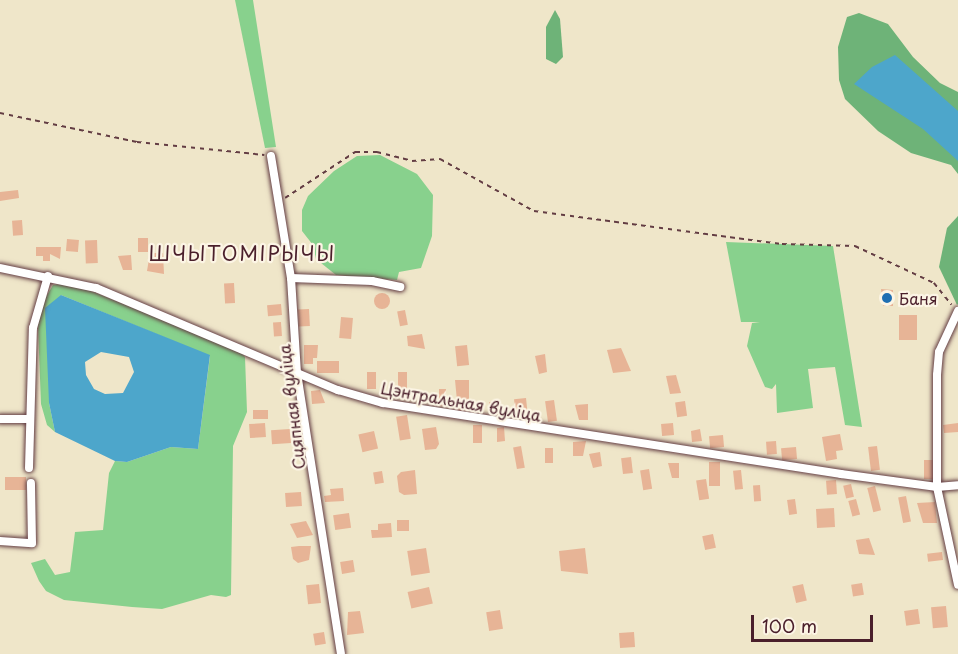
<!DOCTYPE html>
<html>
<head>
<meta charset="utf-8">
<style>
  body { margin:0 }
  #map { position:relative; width:958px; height:654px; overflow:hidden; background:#efe6c9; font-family:"Playpen Sans",sans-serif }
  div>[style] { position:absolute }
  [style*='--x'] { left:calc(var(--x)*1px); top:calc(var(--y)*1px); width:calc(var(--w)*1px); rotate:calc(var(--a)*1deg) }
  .green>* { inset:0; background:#88d18d }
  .forest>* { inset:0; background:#6eb378 }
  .water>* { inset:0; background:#4da6cb }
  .building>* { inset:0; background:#e7b496; transform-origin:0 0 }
  .round { border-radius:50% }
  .path>* { height:1.5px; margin-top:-0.75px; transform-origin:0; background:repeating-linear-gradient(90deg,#633d43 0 4.5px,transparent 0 9px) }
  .roads { filter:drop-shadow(0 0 2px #633d43) drop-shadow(0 0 2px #633d43) }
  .minor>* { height:8px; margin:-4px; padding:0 4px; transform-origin:4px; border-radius:4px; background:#fff }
  .dots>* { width:16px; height:16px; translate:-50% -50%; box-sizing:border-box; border:3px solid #fcf5e5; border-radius:50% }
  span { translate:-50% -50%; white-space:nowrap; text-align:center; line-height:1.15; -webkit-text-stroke:4.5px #fcf5e5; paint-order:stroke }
  .poi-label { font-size:16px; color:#4a1f2b }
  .left { translate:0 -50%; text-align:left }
  .street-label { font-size:16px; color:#4a1f2b }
  .quarter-label { font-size:20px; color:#4a1f2b; letter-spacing:1.5px }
  .scale { position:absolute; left:751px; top:615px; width:122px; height:27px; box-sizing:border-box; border:3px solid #4a1f2b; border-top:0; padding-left:8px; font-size:18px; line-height:21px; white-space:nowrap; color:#4a1f2b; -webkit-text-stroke:4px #fcf5e5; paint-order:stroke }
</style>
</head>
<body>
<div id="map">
  <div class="green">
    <div style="clip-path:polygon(235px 0,253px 0,276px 147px,265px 148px)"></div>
    <div style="clip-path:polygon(380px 155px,417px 174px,433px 195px,432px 236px,421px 268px,399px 272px,397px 280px,336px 275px,316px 259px,313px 245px,302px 231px,302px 210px,308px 196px,334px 171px,357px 156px)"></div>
    <div style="clip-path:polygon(726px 242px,833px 246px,862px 427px,845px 425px,835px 367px,808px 369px,813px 408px,777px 413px,776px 384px,772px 389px,765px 387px,747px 346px,752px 323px,760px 322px,741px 322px)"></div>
    <div style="clip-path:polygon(61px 284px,91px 291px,240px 351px,245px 357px,247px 412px,233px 446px,231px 595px,226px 597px,211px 595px,162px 609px,132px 607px,64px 600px,46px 591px,39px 581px,31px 563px,45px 559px,55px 575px,70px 572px,75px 532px,103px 530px,109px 473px,115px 461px,127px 462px,171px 447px,198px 449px,210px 356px,61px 295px,50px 374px,49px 403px,55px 432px,47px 425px,41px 404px,38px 326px,42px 304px,53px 285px)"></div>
  </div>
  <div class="forest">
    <div style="clip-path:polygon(555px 10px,560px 19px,563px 57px,556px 64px,546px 59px,546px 27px)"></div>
    <div style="clip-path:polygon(859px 13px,888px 24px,913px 57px,940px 83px,958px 92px,958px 174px,951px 165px,911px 153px,878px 131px,845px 99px,839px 80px,838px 47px,847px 17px)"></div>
    <div style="clip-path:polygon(958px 216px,958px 304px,957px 305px,939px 267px,947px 228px)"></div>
  </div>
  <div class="water">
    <div style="clip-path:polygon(895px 55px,958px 111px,958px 161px,923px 129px,854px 84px,872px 67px)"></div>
    <div style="clip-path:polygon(evenodd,61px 295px,210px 355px,198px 449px,171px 447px,127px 462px,115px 461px,55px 432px,49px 403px,45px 308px,61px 295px,101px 352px,129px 357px,134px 372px,123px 393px,105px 394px,94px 389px,86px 375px,85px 362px,101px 352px)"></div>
  </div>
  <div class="building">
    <div style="clip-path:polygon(18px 190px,19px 198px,0 201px,0 192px)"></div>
    <div style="left:22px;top:220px;width:15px;height:10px;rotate:86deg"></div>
    <div style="left:138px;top:238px;width:10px;height:14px"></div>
    <div style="left:67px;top:239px;width:12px;height:12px;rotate:5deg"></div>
    <div style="left:97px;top:240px;width:23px;height:12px;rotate:88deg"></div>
    <div style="clip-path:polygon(36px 247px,61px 247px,60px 259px,50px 254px,50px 261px,43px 261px,43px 256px,36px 256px)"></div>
    <div style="clip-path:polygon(150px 253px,163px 253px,164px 274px,147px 271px)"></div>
    <div style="clip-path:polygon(131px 255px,132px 270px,123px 270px,118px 256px)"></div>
    <div style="left:234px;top:283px;width:20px;height:10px;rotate:87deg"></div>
    <div style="clip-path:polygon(881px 289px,893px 290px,893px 306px,883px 306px)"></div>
    <div class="round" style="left:374px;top:293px;width:16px;height:16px"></div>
    <div style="left:281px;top:304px;width:11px;height:14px;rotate:85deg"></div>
    <div style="left:309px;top:309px;width:17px;height:11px;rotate:87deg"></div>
    <div style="left:405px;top:310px;width:15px;height:8px;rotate:79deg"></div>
    <div style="left:917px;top:315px;width:25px;height:18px;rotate:90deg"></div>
    <div style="left:341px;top:317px;width:12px;height:21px;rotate:5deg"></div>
    <div style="left:281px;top:322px;width:14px;height:8px;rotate:86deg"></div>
    <div style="clip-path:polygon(422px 334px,425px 349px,408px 346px,407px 336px)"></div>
    <div style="clip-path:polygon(304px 345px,318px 345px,317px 358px,313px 358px,313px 364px,304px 364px)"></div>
    <div style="left:467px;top:345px;width:20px;height:12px;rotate:84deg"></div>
    <div style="clip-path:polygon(621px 348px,631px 371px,613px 373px,607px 350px)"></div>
    <div style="clip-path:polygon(545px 354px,547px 372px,539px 374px,535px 356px)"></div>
    <div style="left:317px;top:361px;width:22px;height:12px"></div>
    <div style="left:367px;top:372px;width:9px;height:17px"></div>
    <div style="left:398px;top:372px;width:9px;height:24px"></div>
    <div style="clip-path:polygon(676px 375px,681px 393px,670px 394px,666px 376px)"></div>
    <div style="clip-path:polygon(455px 380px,469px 380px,469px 411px,458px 411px)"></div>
    <div style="left:439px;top:389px;width:7px;height:17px"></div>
    <div style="clip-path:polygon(320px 390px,325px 403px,312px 404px,311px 391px)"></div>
    <div style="left:526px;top:398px;width:19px;height:12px;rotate:84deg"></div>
    <div style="left:554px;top:400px;width:21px;height:9px;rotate:82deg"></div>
    <div style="left:685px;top:401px;width:15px;height:10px;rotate:82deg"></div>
    <div style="clip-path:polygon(489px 402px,501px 402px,501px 415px,492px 415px)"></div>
    <div style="clip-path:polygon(588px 404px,588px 420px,579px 420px,575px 405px)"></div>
    <div style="left:268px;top:410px;width:9px;height:15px;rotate:90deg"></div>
    <div style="left:407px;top:415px;width:24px;height:11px;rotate:81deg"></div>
    <div style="left:265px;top:423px;width:14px;height:16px;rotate:86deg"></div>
    <div style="left:673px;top:423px;width:12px;height:12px;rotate:85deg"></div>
    <div style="clip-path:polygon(958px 423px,958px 432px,944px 433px,943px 425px)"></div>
    <div style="left:473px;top:425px;width:9px;height:18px"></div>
    <div style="clip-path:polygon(436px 427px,439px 444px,436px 449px,425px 450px,422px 429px)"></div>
    <div style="clip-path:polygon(504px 427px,505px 441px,497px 442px,497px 428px)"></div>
    <div style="left:290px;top:429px;width:14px;height:19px;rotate:86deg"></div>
    <div style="clip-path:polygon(700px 429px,702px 441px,692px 442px,691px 431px)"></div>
    <div style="left:374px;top:431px;width:18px;height:16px;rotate:77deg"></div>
    <div style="clip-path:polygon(840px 434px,843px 450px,836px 451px,837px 459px,826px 461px,822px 437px)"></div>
    <div style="left:723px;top:435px;width:12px;height:14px;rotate:85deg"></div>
    <div style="clip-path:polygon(586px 441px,583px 456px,573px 456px,573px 442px)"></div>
    <div style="left:776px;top:441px;width:13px;height:10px;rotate:86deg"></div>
    <div style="left:521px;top:446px;width:22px;height:8px;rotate:80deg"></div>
    <div style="left:877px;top:446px;width:24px;height:9px;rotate:83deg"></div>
    <div style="left:796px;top:447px;width:12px;height:15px;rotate:85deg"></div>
    <div style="left:545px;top:448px;width:8px;height:15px"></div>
    <div style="clip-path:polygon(600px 452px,602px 466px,593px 468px,589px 454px)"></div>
    <div style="left:631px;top:457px;width:16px;height:10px;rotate:83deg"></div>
    <div style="left:924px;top:460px;width:9px;height:19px"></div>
    <div style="left:709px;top:462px;width:11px;height:24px"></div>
    <div style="clip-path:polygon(668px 463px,679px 463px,679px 478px,672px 478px)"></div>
    <div style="left:649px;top:469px;width:20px;height:9px;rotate:81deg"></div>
    <div style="clip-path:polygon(415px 470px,417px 494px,404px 495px,399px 492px,397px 476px,401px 472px)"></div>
    <div style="left:741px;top:470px;width:19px;height:8px;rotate:84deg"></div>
    <div style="left:382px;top:471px;width:12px;height:9px;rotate:81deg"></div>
    <div style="left:5px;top:477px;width:21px;height:13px"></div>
    <div style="left:706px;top:479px;width:20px;height:10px;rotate:81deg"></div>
    <div style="left:836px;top:480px;width:14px;height:10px;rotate:86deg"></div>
    <div style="left:851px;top:484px;width:13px;height:8px;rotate:77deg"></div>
    <div style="left:760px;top:485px;width:16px;height:7px;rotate:86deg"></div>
    <div style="left:875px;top:486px;width:25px;height:8px;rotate:76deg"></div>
    <div style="clip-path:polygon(343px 488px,344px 501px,325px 502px,324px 496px,331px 495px,330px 489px)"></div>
    <div style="left:301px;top:492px;width:14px;height:16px;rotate:86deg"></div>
    <div style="left:906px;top:496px;width:26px;height:8px;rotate:79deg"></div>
    <div style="left:795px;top:499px;width:15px;height:8px;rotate:82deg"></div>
    <div style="left:856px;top:499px;width:16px;height:8px;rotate:75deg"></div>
    <div style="clip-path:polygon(935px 502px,937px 523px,923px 523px,917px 503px)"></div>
    <div style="left:834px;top:508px;width:19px;height:18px;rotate:87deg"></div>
    <div style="left:349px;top:513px;width:15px;height:16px;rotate:82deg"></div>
    <div style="left:409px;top:520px;width:11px;height:12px;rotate:90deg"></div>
    <div style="clip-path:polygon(306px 521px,313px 535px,297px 538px,290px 524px)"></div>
    <div style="clip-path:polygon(391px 523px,392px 537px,372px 538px,371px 530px,378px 530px,378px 524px)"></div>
    <div style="left:713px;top:534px;width:14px;height:11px;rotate:78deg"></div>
    <div style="clip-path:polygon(869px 538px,875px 555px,859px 554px,856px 540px)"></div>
    <div style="clip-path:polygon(299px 546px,311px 546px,309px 560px,298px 563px,293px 559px,291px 547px)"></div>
    <div style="left:426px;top:548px;width:25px;height:19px;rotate:81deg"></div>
    <div style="clip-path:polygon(585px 548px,588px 574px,561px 571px,559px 551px)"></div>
    <div style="left:942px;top:552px;width:8px;height:15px;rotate:83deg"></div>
    <div style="left:353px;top:560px;width:12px;height:13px;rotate:81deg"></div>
    <div style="left:862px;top:583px;width:12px;height:11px;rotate:81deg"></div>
    <div style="left:319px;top:584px;width:19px;height:13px;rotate:84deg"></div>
    <div style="left:803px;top:584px;width:17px;height:11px;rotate:77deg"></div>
    <div style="left:429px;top:587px;width:17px;height:22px;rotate:77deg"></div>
    <div style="left:946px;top:606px;width:21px;height:15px;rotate:85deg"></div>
    <div style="left:918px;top:609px;width:15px;height:14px;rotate:82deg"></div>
    <div style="left:500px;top:610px;width:19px;height:14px;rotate:81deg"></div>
    <div style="clip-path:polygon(360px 611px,364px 633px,347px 635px,348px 612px)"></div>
    <div style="left:324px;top:632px;width:12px;height:11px;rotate:81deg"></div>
    <div style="left:634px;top:632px;width:15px;height:15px;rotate:86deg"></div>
  </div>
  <div class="path">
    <div style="--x:0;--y:113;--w:140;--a:12"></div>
    <div style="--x:137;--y:142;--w:128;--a:5.8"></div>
    <div style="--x:285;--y:198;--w:84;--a:-33.3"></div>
    <div style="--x:355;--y:152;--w:22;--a:0"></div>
    <div style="--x:377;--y:152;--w:36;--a:14"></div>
    <div style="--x:412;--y:161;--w:28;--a:-4"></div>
    <div style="--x:440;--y:159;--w:107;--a:29"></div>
    <div style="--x:534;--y:211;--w:250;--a:7.6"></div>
    <div style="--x:782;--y:244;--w:73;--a:1.6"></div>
    <div style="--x:855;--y:246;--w:87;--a:25.1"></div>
    <div style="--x:934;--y:283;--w:28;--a:51"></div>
  </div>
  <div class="roads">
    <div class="minor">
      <div style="--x:271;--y:156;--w:124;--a:80.7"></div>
      <div style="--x:291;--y:278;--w:95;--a:86.4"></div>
      <div style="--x:297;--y:373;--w:284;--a:81.1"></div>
      <div style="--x:0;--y:268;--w:98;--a:11.8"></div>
      <div style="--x:96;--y:288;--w:263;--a:22.9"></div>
      <div style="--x:338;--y:390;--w:47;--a:16.1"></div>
      <div style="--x:383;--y:403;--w:463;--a:8.8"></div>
      <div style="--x:841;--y:474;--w:97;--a:7.7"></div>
      <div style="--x:937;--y:487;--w:21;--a:-5"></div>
      <div style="--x:291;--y:278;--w:81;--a:2.1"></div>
      <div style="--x:372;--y:281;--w:29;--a:12"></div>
      <div style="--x:958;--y:311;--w:45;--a:114.9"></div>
      <div style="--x:939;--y:352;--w:23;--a:95"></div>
      <div style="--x:937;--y:375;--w:112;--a:90"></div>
      <div style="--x:937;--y:487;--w:100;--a:77.9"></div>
      <div style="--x:0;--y:419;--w:30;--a:0"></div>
      <div style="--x:29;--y:468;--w:140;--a:-88.4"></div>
      <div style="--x:33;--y:328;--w:54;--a:-73.9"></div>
      <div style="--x:0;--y:541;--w:32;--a:4"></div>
      <div style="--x:32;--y:543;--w:60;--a:-91"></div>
    </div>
  </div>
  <div class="dots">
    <div style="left:887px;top:298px;background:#1f6fb2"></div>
  </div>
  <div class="poi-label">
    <span class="left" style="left:899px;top:298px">Баня</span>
  </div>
  <div class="street-label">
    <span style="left:461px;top:401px;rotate:10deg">Цэнтральная вуліца</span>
    <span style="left:291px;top:407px;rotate:-97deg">Сцяпная вуліца</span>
  </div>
  <div class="quarter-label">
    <span style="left:242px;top:253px">ШЧЫТОМІРЫЧЫ</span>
  </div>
  <div class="scale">100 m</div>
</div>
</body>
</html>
